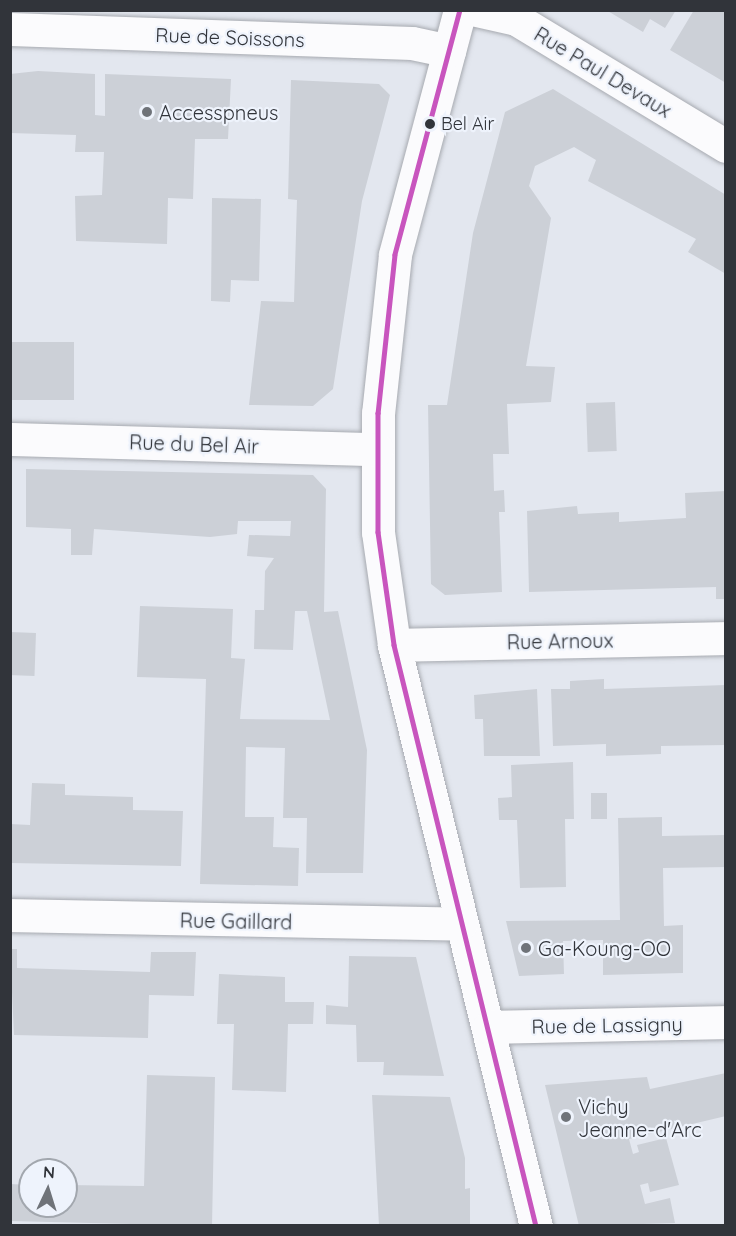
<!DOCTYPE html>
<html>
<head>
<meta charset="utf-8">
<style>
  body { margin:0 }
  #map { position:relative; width:736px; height:1236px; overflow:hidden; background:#e3e7ef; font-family:Quicksand,sans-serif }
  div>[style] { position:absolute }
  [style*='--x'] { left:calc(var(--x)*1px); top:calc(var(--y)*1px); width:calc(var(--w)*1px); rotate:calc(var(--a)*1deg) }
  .building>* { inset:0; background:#ccd0d7; transform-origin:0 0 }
  .roads { filter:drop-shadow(0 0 2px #a7aab0) drop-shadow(0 0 2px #a7aab0) }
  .minor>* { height:33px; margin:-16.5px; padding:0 16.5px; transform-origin:16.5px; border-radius:16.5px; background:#fbfbfd }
  .bus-1>* { height:4.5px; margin:-2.25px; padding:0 2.25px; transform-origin:2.25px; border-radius:2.25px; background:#c855be }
  .dots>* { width:16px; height:16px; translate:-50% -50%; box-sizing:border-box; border:3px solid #eef3fc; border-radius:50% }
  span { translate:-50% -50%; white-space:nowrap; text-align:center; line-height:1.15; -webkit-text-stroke:4.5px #eef3fc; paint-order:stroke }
  .bus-label { font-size:18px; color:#31343a }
  .left { translate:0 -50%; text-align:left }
  .street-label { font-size:20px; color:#31343a }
  .poi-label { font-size:20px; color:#31343a }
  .frame { position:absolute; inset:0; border:12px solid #31343a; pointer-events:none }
  .north { position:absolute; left:18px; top:1158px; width:60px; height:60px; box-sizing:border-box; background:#eef3fc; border:2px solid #a2a7ae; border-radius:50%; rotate:4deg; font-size:16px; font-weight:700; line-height:24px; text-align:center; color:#31343a }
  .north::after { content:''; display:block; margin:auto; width:21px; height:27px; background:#6f7379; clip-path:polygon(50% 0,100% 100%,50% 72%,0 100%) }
</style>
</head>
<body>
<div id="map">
  <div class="building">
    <div style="clip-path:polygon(606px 10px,676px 10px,665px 28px,650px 19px,643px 32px)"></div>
    <div style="clip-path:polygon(694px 10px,726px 11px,726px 83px,670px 50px)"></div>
    <div style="clip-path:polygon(38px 71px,95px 74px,95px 115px,105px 116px,105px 74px,231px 79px,228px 139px,195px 139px,193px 199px,168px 198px,167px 244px,76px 241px,75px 196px,102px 195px,104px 152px,75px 152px,76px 135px,10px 133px,10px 74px)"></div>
    <div style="clip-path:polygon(291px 80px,379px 84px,390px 95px,362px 201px,333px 389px,313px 406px,249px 405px,261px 301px,294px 302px,297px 200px,288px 199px)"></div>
    <div style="clip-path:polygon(553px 89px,726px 195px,726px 274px,688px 252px,696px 239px,588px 181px,596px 160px,574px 147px,535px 166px,529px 186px,551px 218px,526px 366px,555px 367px,551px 402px,507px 404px,509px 454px,493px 454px,494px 491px,504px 490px,505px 512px,499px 512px,502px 592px,445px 595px,431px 584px,428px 405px,447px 405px,473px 233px,505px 112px)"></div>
    <div style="clip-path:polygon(212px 198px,261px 199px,259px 281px,231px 280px,230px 302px,211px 301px)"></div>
    <div style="left:10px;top:342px;width:64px;height:58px"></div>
    <div style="left:615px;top:402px;width:49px;height:29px;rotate:88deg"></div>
    <div style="clip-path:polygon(26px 469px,313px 475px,326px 489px,324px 612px,338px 611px,367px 750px,363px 873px,306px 873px,307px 818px,283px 818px,285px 748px,246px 747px,245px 817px,274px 817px,273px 847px,299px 848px,298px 886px,200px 884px,206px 679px,137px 677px,140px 606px,233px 609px,231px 658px,245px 659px,240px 719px,330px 720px,307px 611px,295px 611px,293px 650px,254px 649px,255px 610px,264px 610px,265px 571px,274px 558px,247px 556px,249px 535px,290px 536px,291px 521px,238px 521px,237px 534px,210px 537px,94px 529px,92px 555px,71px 555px,71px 529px,26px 527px)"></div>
    <div style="clip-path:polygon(726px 491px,726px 599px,716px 599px,716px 587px,529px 592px,527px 511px,577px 506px,578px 514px,619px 512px,619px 522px,686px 518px,685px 493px)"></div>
    <div style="left:10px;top:632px;width:26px;height:43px;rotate:2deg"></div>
    <div style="clip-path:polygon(604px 679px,604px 689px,726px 685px,726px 745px,661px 746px,661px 754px,606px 756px,606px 744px,553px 746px,551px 689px,570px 689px,570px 681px)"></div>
    <div style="clip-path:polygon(537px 689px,540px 756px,484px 756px,483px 719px,475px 719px,474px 695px)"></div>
    <div style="clip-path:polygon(573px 762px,574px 819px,565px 819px,566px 887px,520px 888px,517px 820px,499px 820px,498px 798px,512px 797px,511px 765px)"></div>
    <div style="clip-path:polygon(32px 783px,65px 784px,65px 795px,133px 797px,133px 810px,183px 811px,181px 866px,10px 863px,10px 824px,30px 825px)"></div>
    <div style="left:591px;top:793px;width:16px;height:26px"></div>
    <div style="clip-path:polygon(662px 817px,662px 836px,726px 835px,726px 867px,663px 868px,664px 926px,683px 925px,683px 973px,603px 975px,603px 940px,563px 941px,564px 974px,519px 976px,506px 921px,620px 920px,618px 818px)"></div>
    <div style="clip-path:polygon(10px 949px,17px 949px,17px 968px,150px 972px,151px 952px,196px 952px,194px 996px,149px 995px,148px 1038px,14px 1035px)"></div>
    <div style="clip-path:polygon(349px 956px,416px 957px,444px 1076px,383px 1075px,384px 1062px,357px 1062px,356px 1025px,326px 1024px,326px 1005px,348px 1007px)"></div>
    <div style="clip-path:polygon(219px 974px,285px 977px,285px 1002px,314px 1002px,313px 1024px,288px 1024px,286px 1092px,232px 1090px,234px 1024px,217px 1024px)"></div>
    <div style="clip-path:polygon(726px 1073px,726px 1116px,629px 1139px,633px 1154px,639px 1152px,637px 1145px,666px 1138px,679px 1185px,650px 1192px,648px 1183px,640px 1185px,645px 1204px,670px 1198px,675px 1223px,579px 1226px,545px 1085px,647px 1077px,650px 1089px)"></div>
    <div style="clip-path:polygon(147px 1075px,215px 1077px,212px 1226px,10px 1221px,10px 1184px,30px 1185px,30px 1206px,66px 1206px,66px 1185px,144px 1186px)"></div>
    <div style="clip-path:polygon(372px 1095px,450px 1097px,465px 1158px,465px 1189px,470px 1188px,470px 1226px,379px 1226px)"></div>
  </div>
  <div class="roads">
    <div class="minor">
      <div style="--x:460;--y:10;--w:253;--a:104.9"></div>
      <div style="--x:395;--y:255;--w:159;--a:96.1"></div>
      <div style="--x:378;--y:413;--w:119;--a:90"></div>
      <div style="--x:378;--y:532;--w:114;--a:81.9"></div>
      <div style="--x:394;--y:645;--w:598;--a:76.27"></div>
      <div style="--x:476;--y:10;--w:41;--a:12.7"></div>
      <div style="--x:516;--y:19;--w:245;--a:31.2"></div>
      <div style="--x:10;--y:29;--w:402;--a:2"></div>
      <div style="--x:412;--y:43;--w:38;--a:12"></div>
      <div style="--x:10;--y:439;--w:367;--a:1.6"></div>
      <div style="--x:394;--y:645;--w:332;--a:-1.2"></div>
      <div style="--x:10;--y:915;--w:451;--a:1.1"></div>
      <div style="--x:489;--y:1027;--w:237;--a:-1.2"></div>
    </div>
  </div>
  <div class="bus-1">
    <div style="--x:460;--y:10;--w:253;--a:104.9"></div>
    <div style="--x:395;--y:255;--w:159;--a:96.1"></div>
    <div style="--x:378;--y:413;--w:119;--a:90"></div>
    <div style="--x:378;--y:532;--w:114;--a:81.9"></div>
    <div style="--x:394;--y:645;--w:598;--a:76.27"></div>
  </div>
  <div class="dots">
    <div style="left:147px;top:112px;background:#6f7379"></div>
    <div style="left:430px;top:124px;background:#31343a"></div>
    <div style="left:526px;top:948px;background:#6f7379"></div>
    <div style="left:566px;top:1117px;background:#6f7379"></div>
  </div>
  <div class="bus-label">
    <span class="left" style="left:441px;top:124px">Bel Air</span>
  </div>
  <div class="street-label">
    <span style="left:230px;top:37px;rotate:2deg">Rue de Soissons</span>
    <span style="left:603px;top:72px;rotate:31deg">Rue Paul Devaux</span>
    <span style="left:194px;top:444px;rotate:2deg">Rue du Bel Air</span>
    <span style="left:560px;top:641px;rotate:-1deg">Rue Arnoux</span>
    <span style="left:236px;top:921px;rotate:1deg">Rue Gaillard</span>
    <span style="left:607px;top:1025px;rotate:-1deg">Rue de Lassigny</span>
  </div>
  <div class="poi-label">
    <span class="left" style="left:159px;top:112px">Accesspneus</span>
    <span class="left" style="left:538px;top:948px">Ga-Koung-OO</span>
    <span class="left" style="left:578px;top:1118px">Vichy<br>Jeanne-d'Arc</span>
  </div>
  <div class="frame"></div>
  <div class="north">N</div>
</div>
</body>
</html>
